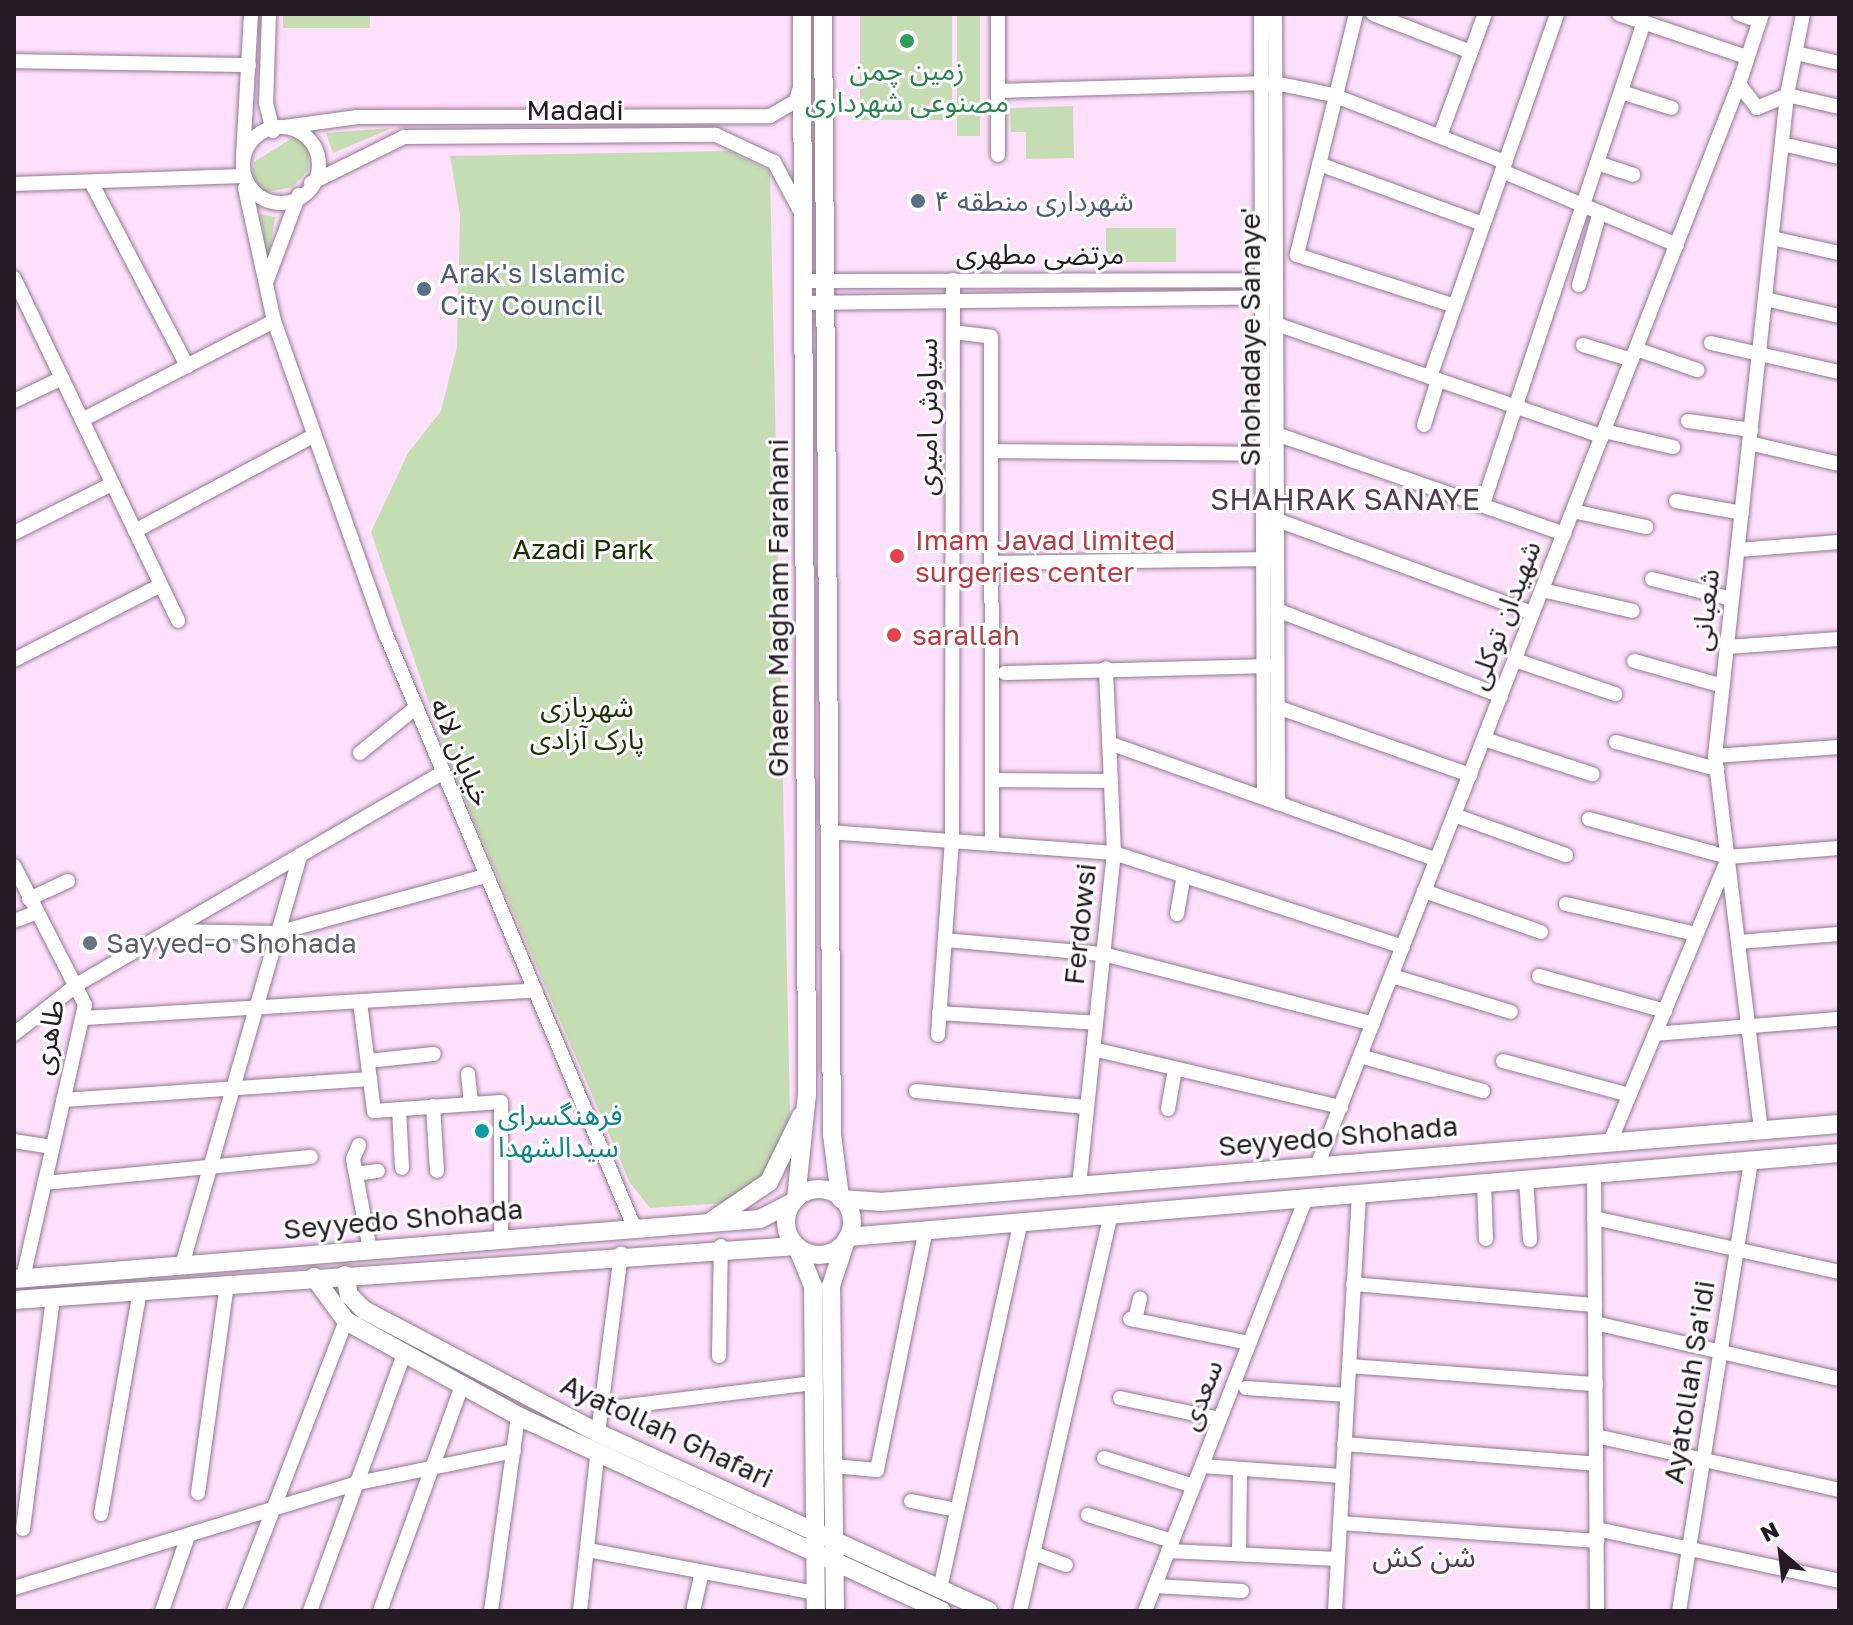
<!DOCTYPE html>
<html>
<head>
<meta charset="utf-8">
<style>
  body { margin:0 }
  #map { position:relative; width:1853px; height:1625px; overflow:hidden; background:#fee0fd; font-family:"Golos Text","Noto Sans Arabic",sans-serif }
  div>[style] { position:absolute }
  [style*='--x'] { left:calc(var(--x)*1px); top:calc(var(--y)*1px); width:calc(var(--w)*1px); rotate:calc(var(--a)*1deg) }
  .green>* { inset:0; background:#c5ddb3; transform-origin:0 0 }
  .roads { filter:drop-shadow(0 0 2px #947993) drop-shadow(0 0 2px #947993) }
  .minor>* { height:14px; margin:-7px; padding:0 7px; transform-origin:7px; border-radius:7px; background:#fff }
  .minor>.ring { margin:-7px; padding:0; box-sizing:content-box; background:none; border:14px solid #fff; border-radius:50% }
  .major>* { height:18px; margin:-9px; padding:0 9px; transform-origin:9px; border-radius:9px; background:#fff }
  .major>.ring { margin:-9px; padding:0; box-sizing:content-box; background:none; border:18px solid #fff; border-radius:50% }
  .dots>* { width:22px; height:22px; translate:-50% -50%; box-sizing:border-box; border:4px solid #fff; border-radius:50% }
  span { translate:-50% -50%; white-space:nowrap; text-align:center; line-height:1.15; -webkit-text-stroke:6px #fff; paint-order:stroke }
  .leisure-label { font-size:28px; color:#27864d }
  .street-label { font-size:28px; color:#251b25 }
  .service-label { font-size:28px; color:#4e5e75 }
  .left { translate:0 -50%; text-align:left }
  .health-label { font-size:28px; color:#be3a42 }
  .park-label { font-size:28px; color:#193100 }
  .worship-label { font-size:28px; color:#5b616d }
  .culture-label { font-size:28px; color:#0d838f }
  .neighbourhood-label { font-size:30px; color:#543c53 }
  .frame { position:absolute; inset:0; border:16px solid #251b25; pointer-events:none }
  .north { position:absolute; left:1741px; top:1513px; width:80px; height:80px; -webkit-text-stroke:6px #fff; paint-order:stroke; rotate:332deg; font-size:22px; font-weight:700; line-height:32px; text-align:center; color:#251b25 }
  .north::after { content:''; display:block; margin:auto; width:28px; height:36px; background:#251b25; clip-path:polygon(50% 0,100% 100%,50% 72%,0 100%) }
</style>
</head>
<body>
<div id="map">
  <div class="green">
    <div style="left:283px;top:14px;width:87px;height:14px"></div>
    <div style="left:860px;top:14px;width:92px;height:106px"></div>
    <div style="left:957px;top:14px;width:23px;height:122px"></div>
    <div style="clip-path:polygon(1073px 106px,1074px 158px,1026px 159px,1026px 132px,1011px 132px,1010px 108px)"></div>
    <div style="clip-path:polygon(392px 128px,333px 153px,326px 133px)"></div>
    <div style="clip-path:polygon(294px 137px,309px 146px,308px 170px,293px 187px,263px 193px,252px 181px,254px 162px)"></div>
    <div style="clip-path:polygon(729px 151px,770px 171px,790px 1115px,773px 1169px,726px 1203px,650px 1208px,630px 1183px,450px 765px,371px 532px,408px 453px,441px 411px,457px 347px,460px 215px,450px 156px)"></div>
    <div style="clip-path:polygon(260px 214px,275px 217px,268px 264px)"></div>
    <div style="left:1176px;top:228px;width:34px;height:70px;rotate:90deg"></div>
  </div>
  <div class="roads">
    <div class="minor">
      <div style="--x:269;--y:14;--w:89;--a:91.9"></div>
      <div style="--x:266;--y:103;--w:29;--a:76"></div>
      <div style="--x:1261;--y:14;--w:784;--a:89.78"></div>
      <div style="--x:1275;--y:14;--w:789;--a:89.78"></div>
      <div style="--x:1356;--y:14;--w:248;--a:103.8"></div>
      <div style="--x:1297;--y:255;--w:166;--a:17.9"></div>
      <div style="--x:1373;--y:14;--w:105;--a:21.2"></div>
      <div style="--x:1619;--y:14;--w:135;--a:18.6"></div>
      <div style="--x:1739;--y:14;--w:21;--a:19"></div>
      <div style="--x:1762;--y:14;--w:74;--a:108.2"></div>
      <div style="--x:1739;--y:84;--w:30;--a:53"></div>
      <div style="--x:1757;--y:108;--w:33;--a:-23"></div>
      <div style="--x:1787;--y:95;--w:83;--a:-78.8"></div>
      <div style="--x:1796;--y:53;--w:44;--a:13.1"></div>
      <div style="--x:14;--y:61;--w:235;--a:1"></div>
      <div style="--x:998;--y:91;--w:277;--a:-1.7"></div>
      <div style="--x:1275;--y:83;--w:59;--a:11.7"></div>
      <div style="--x:1333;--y:95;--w:185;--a:21.3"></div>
      <div style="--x:1621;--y:92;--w:53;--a:17.4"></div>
      <div class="ring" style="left:243px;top:127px;width:62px;height:62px"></div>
      <div style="--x:285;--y:127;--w:73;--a:-7.9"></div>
      <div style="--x:357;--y:117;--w:413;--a:-0.1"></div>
      <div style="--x:770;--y:116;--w:30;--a:-30"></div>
      <div style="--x:796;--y:101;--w:15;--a:-74"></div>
      <div style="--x:1440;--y:136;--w:130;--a:-69.8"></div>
      <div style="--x:1782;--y:144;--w:58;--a:12.8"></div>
      <div style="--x:998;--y:155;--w:141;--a:-90"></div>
      <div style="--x:243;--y:157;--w:143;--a:-86.8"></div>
      <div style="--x:1597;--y:163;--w:38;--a:18"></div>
      <div style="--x:1319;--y:164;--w:175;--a:20.1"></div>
      <div style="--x:1502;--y:171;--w:190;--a:22.9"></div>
      <div style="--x:91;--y:182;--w:208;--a:62.4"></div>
      <div style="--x:311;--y:183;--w:104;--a:-26.3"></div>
      <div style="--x:404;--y:137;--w:312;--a:-0.4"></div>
      <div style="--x:716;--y:135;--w:64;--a:25"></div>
      <div style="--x:774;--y:162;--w:53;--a:62"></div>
      <div style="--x:14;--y:184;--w:228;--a:-2"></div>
      <div style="--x:245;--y:188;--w:136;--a:77.7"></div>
      <div style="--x:274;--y:321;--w:333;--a:70.4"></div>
      <div style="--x:386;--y:635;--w:644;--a:67.26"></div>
      <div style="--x:1772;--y:238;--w:69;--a:12.6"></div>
      <div style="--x:14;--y:278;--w:380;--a:64.4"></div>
      <div style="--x:267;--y:280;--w:91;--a:-69.4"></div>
      <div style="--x:804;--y:281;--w:467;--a:-0.1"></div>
      <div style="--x:1579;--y:285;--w:76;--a:-74"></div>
      <div style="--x:1765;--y:299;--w:76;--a:12.9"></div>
      <div style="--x:804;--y:303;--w:468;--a:-0.7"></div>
      <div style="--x:1276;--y:324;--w:345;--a:19"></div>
      <div style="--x:953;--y:332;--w:38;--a:7"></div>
      <div style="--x:991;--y:337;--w:507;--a:89.89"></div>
      <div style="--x:1711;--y:343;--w:131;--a:12.8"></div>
      <div style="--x:1583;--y:345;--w:51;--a:17"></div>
      <div style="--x:1636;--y:349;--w:65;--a:19"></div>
      <div style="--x:1430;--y:377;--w:385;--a:-70.7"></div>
      <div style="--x:14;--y:401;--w:53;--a:-25.6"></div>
      <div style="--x:82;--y:420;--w:216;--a:-27.3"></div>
      <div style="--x:1688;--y:421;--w:64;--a:8.1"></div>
      <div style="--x:1424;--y:425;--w:47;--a:-72.7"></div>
      <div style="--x:1604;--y:431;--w:71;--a:13.1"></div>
      <div style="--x:1276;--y:434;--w:305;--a:19.1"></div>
      <div style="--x:1749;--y:443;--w:92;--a:13.1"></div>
      <div style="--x:994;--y:451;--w:278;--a:0.6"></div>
      <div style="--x:1676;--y:501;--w:67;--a:10.3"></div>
      <div style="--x:1483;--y:504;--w:508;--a:-71.53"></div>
      <div style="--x:1573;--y:511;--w:75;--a:12.4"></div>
      <div style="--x:1277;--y:520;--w:272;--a:20"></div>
      <div style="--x:135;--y:531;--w:202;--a:-28.1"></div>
      <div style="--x:14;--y:533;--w:110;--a:-26.6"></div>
      <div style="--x:1738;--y:550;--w:101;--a:-4.5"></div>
      <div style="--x:993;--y:563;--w:276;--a:-0.8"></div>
      <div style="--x:1652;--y:579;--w:82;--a:14"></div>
      <div style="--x:1542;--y:590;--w:93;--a:13"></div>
      <div style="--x:1277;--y:610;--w:240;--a:21"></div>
      <div style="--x:1727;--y:647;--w:112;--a:-4.1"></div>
      <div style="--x:14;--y:660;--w:165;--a:-27"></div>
      <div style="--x:1515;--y:660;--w:106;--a:18.8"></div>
      <div style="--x:1634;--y:661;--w:92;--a:15.7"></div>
      <div style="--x:1005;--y:673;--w:268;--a:-1.5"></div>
      <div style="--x:1277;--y:707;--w:205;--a:19.4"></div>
      <div style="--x:1484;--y:739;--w:114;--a:18"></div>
      <div style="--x:1616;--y:742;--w:105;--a:15"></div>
      <div style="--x:1109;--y:743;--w:348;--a:19.6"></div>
      <div style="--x:360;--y:753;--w:70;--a:-39.2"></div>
      <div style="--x:1715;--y:756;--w:124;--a:-4.2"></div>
      <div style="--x:993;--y:780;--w:118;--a:0.5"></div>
      <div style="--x:1454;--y:815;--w:119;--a:19.7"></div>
      <div style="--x:1589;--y:819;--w:144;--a:15.3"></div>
      <div style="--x:1728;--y:857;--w:111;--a:-4.6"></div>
      <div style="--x:828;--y:832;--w:287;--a:4.2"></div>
      <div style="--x:1114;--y:853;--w:304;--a:18"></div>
      <div style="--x:14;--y:866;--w:156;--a:62.9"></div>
      <div style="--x:85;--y:1005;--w:280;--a:102.8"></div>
      <div style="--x:1424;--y:891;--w:124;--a:19.3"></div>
      <div style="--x:29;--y:899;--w:43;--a:-24.8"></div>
      <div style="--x:1566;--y:904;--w:133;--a:13"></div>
      <div style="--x:1177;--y:914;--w:39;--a:-80"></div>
      <div style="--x:14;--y:921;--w:22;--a:-21"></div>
      <div style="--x:170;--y:931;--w:107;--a:1.1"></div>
      <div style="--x:277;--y:933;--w:217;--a:-15.3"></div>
      <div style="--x:945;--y:940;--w:159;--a:5.1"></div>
      <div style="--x:1103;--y:954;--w:279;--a:14.5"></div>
      <div style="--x:1738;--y:942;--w:101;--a:-4.5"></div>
      <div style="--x:1392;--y:976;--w:124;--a:16.8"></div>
      <div style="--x:1539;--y:976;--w:131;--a:15.5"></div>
      <div style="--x:360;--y:1002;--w:110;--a:82.7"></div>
      <div style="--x:374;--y:1111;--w:127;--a:-4.1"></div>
      <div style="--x:501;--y:1102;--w:138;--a:90"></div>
      <div style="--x:939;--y:1013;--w:157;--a:3.6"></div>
      <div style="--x:83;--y:1018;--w:453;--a:-3.5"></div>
      <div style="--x:14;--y:1034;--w:81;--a:-38"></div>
      <div style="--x:78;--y:984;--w:419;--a:-30.1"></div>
      <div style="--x:1655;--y:1034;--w:185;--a:-4.7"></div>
      <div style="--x:938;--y:1035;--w:195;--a:-85.9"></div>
      <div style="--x:952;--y:841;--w:561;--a:-89.9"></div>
      <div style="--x:1093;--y:1049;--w:255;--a:13.2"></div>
      <div style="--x:1360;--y:1056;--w:128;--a:15.9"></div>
      <div style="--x:368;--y:1061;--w:66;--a:-6.1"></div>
      <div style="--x:1503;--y:1061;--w:131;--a:15"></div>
      <div style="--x:468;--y:1074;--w:30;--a:84"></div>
      <div style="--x:916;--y:1091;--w:171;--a:5.4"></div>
      <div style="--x:63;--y:1100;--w:308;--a:-3.9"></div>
      <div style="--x:433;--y:1106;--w:65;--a:86.5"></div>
      <div style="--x:399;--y:1109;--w:59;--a:87.1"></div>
      <div style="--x:1168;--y:1109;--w:41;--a:-80.1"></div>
      <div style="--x:1761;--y:1130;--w:377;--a:-97"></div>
      <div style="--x:1715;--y:756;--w:665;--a:-83.78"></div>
      <div style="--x:1787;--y:95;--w:53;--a:13"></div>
      <div style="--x:14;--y:1141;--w:39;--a:9"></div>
      <div style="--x:1610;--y:1142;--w:308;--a:-67.4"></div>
      <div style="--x:359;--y:1145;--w:15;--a:113"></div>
      <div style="--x:353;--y:1159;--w:93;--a:79.4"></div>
      <div style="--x:1317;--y:1166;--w:1161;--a:-68.69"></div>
      <div style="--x:1594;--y:1173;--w:438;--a:89.6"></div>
      <div style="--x:356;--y:1174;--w:22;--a:-8"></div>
      <div style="--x:1526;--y:1179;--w:61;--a:86.2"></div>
      <div style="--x:44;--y:1183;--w:268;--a:-5.6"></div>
      <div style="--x:1484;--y:1183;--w:56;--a:88"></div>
      <div style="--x:1079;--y:1185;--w:334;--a:-84"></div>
      <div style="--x:1114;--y:853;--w:185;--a:-92.5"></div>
      <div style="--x:1594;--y:1218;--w:251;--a:12.4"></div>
      <div style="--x:182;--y:1265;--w:427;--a:-73.9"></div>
      <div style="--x:1353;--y:1284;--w:243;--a:5"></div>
      <div style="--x:1130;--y:1319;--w:121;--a:11.4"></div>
      <div style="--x:1135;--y:1320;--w:22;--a:-77"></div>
      <div style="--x:1595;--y:1323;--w:250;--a:12.9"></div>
      <div style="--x:719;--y:1356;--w:110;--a:-89"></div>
      <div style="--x:1349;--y:1366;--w:248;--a:4.2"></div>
      <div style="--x:1246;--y:1388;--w:101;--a:4"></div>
      <div style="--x:1120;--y:1398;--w:102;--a:11.9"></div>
      <div style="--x:602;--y:1409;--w:214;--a:-7"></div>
      <div style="--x:598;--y:1433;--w:181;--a:-82.7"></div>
      <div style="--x:1596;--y:1436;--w:249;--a:12.5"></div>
      <div style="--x:1344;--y:1444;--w:253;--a:4.5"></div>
      <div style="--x:1104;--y:1458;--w:94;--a:17.3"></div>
      <div style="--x:833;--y:1466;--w:44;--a:5.2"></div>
      <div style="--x:877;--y:1470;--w:246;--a:-78.5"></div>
      <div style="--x:1202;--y:1466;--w:141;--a:4.1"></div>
      <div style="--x:198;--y:1493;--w:211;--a:-82.1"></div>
      <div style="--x:911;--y:1501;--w:47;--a:11.1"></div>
      <div style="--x:101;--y:1514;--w:226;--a:-80.1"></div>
      <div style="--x:1088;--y:1515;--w:88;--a:17.2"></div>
      <div style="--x:1340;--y:1523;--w:258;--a:4"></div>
      <div style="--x:23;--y:1529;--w:234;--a:-82.6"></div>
      <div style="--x:1597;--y:1529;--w:248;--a:12.1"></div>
      <div style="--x:588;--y:1550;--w:232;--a:10.7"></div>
      <div style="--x:1168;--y:1551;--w:170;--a:2.7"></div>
      <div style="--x:1033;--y:1553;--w:35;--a:20"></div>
      <div style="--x:1239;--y:1554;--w:85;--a:-89.3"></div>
      <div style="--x:1155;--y:1586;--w:87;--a:3.3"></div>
      <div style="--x:14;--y:1588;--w:360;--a:-17"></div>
      <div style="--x:358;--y:1483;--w:159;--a:-11.6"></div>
      <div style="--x:940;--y:1589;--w:377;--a:-77.6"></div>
      <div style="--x:162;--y:1611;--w:76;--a:-70.9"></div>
      <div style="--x:234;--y:1611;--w:311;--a:-68.9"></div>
      <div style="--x:310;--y:1611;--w:274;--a:-69.9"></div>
      <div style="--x:380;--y:1611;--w:239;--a:-70"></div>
      <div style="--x:491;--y:1611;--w:197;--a:-82.1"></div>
      <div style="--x:580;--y:1611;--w:155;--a:-83.7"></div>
      <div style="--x:693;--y:1611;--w:40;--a:-77"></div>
      <div style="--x:1020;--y:1611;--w:407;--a:-77.1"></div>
      <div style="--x:1145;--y:1611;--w:443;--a:-68.7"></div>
      <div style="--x:1335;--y:1611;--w:419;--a:-86.7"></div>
      <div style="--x:1679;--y:1611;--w:457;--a:-80.9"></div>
    </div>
    <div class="major">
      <div style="--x:823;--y:14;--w:1120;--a:89.54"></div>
      <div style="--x:832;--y:1134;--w:64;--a:82.8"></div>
      <div class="ring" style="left:786px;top:1189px;width:48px;height:48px"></div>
      <div style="--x:796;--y:1199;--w:106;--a:-84"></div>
      <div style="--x:807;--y:1094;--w:1080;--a:-90.27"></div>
      <div style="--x:841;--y:1199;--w:39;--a:4"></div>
      <div style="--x:880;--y:1202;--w:962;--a:-4.65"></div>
      <div style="--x:713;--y:1220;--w:68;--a:-34.2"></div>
      <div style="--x:769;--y:1182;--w:73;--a:-64.1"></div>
      <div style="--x:848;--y:1237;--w:995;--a:-4.84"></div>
      <div style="--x:797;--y:1247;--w:42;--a:67.7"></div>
      <div style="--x:813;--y:1286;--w:325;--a:89.5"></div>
      <div style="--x:345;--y:1275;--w:20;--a:79"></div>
      <div style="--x:349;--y:1295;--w:21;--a:45"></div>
      <div style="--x:364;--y:1310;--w:264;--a:27.7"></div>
      <div style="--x:598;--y:1433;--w:429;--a:24.5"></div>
      <div style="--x:314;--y:1277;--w:54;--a:54"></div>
      <div style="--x:346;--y:1321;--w:196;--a:28.9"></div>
      <div style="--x:518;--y:1416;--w:466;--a:24.7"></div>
      <div style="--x:14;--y:1279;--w:748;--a:-4.6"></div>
      <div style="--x:760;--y:1219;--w:37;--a:-27"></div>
      <div style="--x:14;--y:1300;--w:784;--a:-3.95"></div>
      <div style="--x:835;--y:1611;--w:325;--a:-90.7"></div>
      <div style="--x:831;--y:1286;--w:48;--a:-71.9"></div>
    </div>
  </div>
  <div class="dots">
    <div style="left:907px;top:41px;background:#2e9e5b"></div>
    <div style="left:918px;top:201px;background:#5c6f8a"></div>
    <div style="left:424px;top:289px;background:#5c6f8a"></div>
    <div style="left:897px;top:556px;background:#e0444e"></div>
    <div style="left:894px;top:635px;background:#e0444e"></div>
    <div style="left:90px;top:943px;background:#6b7280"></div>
    <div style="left:482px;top:1131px;background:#0f9aa8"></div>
  </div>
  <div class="leisure-label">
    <span style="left:907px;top:86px">زمین چمن<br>مصنوعی شهرداری</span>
  </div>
  <div class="street-label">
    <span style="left:575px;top:110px">Madadi</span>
    <span style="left:1040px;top:254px">مرتضی مطهری</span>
    <span style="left:1250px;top:337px;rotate:-90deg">Shohadaye Sanaye'</span>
    <span style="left:927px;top:417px;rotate:-90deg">سیاوش امیری</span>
    <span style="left:778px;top:608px;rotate:-90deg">Ghaem Magham Farahani</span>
    <span style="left:1705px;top:610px;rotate:-84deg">شعبانی</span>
    <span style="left:1504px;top:615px;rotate:-69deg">شهیدان توکلی</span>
    <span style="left:461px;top:752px;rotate:67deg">خیابان لاله</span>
    <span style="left:1080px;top:924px;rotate:-84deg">Ferdowsi</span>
    <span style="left:48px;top:1037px;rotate:-80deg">طاهری</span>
    <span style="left:1338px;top:1136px;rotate:-5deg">Seyyedo Shohada</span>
    <span style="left:403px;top:1219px;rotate:-5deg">Seyyedo Shohada</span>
    <span style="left:1689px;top:1382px;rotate:-81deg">Ayatollah Sa'idi</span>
    <span style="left:1201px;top:1395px;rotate:-69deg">سعدی</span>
    <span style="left:667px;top:1431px;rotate:25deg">Ayatollah Ghafari</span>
  </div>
  <div class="service-label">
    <span class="left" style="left:934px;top:201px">شهرداری منطقه ۴</span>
    <span class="left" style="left:440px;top:289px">Arak's Islamic<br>City Council</span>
  </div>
  <div class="health-label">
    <span class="left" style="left:915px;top:556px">Imam Javad limited<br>surgeries center</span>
    <span class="left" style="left:912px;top:635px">sarallah</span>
  </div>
  <div class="park-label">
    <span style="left:583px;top:549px">Azadi Park</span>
    <span style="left:587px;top:723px">شهربازی<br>پارک آزادی</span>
  </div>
  <div class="worship-label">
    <span class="left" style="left:106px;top:943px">Sayyed-o Shohada</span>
  </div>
  <div class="culture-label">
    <span class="left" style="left:498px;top:1131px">فرهنگسرای<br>سیدالشهدا</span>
  </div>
  <div class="neighbourhood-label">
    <span style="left:1345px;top:499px">SHAHRAK SANAYE</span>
    <span style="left:1424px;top:1556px">شن کش</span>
  </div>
  <div class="frame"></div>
  <div class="north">N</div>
</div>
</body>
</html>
